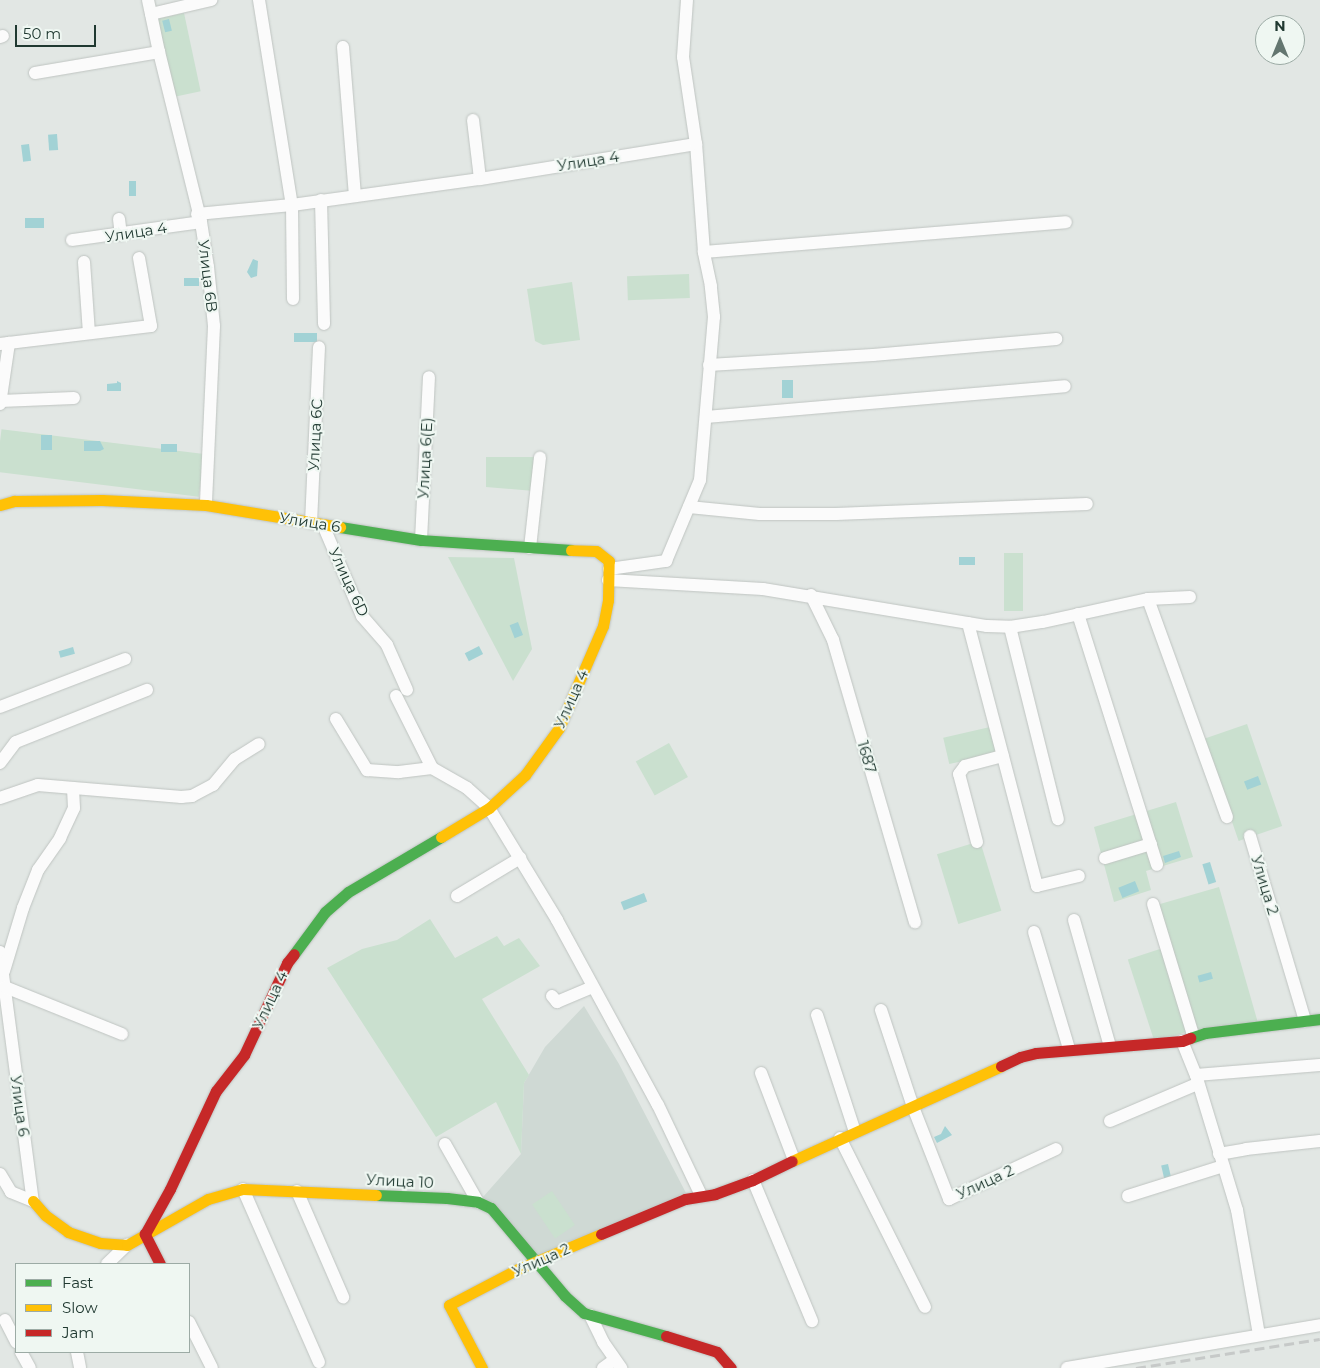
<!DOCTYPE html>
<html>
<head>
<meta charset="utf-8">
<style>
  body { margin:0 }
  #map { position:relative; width:1320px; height:1368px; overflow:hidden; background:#e2e7e4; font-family:Montserrat,sans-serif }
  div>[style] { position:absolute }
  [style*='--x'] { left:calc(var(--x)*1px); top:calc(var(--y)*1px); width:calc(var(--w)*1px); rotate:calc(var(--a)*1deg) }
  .built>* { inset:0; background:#cfd9d4 }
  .green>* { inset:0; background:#cae0cf; transform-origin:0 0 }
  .water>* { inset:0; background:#a2d2d5; transform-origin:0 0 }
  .roads { filter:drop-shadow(0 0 1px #bfc4c1) drop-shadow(0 0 1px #bfc4c1) }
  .street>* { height:12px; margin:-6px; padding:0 6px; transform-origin:6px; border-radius:6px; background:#fbfbfb }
  .fast>* { height:11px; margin:-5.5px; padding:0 5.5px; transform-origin:5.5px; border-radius:5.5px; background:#4caf50 }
  .slow>* { height:11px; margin:-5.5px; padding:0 5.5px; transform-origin:5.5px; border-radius:5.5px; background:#ffc107 }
  .jam>* { height:11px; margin:-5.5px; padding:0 5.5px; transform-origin:5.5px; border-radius:5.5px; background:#c62828 }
  .rail>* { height:3px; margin-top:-1.5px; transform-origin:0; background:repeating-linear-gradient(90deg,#c6c9c8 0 10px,transparent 0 15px) }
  span { translate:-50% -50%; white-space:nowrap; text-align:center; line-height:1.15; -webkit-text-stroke:4px #eff7f2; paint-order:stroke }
  .street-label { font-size:15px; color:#203931 }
  .legend { position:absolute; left:15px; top:1263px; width:175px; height:90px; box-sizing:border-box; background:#eff7f2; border:1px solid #9caba5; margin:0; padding:6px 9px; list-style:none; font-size:15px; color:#203931 }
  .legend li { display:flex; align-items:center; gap:10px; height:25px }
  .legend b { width:25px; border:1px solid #9caba5 }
  .north { position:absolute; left:1255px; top:15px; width:50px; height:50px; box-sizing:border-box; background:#eff7f2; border:1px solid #9caba5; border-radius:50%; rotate:0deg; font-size:14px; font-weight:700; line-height:20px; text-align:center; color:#203931 }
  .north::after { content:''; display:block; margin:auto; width:18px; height:22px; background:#647670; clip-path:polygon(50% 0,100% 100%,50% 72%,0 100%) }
  .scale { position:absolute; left:15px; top:25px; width:81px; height:22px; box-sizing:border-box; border:2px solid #203931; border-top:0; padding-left:6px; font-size:15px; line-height:18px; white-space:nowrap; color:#203931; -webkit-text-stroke:4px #eff7f2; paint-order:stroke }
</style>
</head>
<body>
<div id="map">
  <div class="built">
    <div style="clip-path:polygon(584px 1006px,619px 1064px,686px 1193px,540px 1259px,483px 1197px,521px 1154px,524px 1083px,545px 1047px)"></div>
  </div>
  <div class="green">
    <div style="left:184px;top:13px;width:80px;height:30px;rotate:78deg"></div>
    <div style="left:689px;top:274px;width:24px;height:62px;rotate:88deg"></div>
    <div style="clip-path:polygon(572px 282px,580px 340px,543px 345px,535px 341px,527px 289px)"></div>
    <div style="left:204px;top:454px;width:43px;height:204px;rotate:97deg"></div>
    <div style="clip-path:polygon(486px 457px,538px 457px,534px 491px,486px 487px)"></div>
    <div style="left:1004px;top:553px;width:19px;height:58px"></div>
    <div style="clip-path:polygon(448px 557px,514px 558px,532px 649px,513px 681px)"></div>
    <div style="left:1247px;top:724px;width:108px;height:46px;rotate:71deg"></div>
    <div style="left:990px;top:727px;width:27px;height:48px;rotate:77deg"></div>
    <div style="left:669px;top:743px;width:39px;height:38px;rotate:61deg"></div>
    <div style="clip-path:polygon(1176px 802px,1193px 857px,1146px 871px,1151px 890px,1114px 902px,1094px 827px)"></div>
    <div style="left:980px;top:841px;width:73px;height:45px;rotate:73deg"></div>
    <div style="left:1219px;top:887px;width:141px;height:64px;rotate:74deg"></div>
    <div style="clip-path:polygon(430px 919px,455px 958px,497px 936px,504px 946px,519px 938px,540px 966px,482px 999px,529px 1075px,524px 1083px,521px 1154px,496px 1102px,436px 1137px,327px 968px,362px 949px,397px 940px)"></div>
    <div style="left:1163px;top:948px;width:87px;height:37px;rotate:72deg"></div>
    <div style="left:552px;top:1191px;width:41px;height:24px;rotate:56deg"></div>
  </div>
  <div class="water">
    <div style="left:169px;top:19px;width:12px;height:7px;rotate:76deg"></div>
    <div style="left:57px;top:134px;width:16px;height:9px;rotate:86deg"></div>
    <div style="left:29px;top:144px;width:17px;height:8px;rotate:83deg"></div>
    <div style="left:129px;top:181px;width:7px;height:15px"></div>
    <div style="left:25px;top:218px;width:19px;height:10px"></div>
    <div style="clip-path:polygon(253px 259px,258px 261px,257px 276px,251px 278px,247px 272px)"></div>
    <div style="left:199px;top:278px;width:8px;height:15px;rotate:90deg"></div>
    <div style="left:294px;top:333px;width:23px;height:9px"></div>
    <div style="left:782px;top:380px;width:11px;height:18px"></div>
    <div style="clip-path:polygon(117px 381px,121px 383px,121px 391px,107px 391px,107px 384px,117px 383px)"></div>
    <div style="left:41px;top:435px;width:11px;height:15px"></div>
    <div style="clip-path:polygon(84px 441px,100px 441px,104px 449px,100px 451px,84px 451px)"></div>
    <div style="left:177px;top:444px;width:8px;height:16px;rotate:90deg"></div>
    <div style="left:959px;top:557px;width:16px;height:8px"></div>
    <div style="left:518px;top:622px;width:14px;height:9px;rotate:69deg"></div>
    <div style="left:479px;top:646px;width:9px;height:16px;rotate:63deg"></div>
    <div style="left:73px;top:647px;width:7px;height:15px;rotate:74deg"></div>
    <div style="left:1258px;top:776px;width:9px;height:15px;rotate:69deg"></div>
    <div style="clip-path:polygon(1179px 851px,1181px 857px,1165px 863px,1163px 856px)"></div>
    <div style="left:1210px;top:862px;width:21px;height:8px;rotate:73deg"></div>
    <div style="left:1135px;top:881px;width:11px;height:18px;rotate:68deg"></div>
    <div style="left:644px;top:893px;width:9px;height:25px;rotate:69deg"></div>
    <div style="left:1211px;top:972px;width:7px;height:14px;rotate:74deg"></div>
    <div style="clip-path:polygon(945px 1126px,952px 1135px,937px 1143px,934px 1137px,941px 1134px)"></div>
    <div style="left:1168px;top:1164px;width:13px;height:7px;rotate:77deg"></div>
  </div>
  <div class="roads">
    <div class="street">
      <div style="--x:148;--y:0;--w:53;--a:78.1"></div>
      <div style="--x:159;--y:52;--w:175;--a:76.1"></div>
      <div style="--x:201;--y:222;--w:46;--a:81.2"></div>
      <div style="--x:208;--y:267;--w:59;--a:84.2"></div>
      <div style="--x:214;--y:326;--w:179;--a:92.6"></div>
      <div style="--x:259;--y:0;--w:208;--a:80.9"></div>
      <div style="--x:292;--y:205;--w:94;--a:89.4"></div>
      <div style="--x:151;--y:14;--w:62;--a:-13.1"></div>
      <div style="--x:0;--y:37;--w:3;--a:-18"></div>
      <div style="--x:343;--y:47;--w:148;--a:85.4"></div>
      <div style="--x:35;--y:73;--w:126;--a:-9.6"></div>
      <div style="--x:473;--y:120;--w:59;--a:83.2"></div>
      <div style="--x:321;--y:200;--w:124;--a:88.6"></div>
      <div style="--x:197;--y:214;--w:95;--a:-5.4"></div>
      <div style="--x:292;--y:205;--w:190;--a:-7.9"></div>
      <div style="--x:480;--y:179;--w:219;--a:-9.2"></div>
      <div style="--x:119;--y:219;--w:16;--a:83"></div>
      <div style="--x:72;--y:240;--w:130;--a:-7.9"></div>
      <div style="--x:704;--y:252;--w:363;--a:-4.7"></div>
      <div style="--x:84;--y:262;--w:71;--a:86"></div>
      <div style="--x:0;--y:344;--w:152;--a:-6.8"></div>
      <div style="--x:151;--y:326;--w:69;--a:-100"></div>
      <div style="--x:709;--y:365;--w:164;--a:-3.5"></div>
      <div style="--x:873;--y:355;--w:184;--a:-5"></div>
      <div style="--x:0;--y:401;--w:74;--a:-2.3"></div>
      <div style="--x:0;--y:404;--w:62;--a:-81.6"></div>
      <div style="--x:706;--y:417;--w:360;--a:-4.9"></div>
      <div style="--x:689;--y:507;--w:71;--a:5.6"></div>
      <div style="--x:760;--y:514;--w:76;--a:0"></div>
      <div style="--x:836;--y:514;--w:251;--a:-2.3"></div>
      <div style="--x:311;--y:523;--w:176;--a:-87.4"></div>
      <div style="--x:323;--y:525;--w:99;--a:66.8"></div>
      <div style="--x:362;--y:616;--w:38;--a:49"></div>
      <div style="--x:387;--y:645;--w:49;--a:66"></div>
      <div style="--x:421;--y:540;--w:163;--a:-87.2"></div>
      <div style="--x:530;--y:548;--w:91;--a:-83.7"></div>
      <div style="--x:609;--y:569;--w:58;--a:-8"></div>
      <div style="--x:666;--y:561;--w:88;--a:-67.2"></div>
      <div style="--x:700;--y:480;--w:164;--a:-85.1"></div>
      <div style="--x:714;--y:317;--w:31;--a:-96"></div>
      <div style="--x:711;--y:286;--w:35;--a:-102"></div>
      <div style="--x:704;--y:252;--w:108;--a:-94.2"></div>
      <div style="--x:696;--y:144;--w:88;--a:-98.5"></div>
      <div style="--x:683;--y:57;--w:57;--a:-86"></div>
      <div style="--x:608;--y:580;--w:155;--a:3.3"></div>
      <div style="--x:763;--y:589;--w:227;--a:9.4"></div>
      <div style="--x:987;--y:626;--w:23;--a:2"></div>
      <div style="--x:1010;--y:627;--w:33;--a:-9"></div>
      <div style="--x:1043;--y:622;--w:107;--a:-12.4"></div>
      <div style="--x:1148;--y:599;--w:42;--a:-2.7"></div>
      <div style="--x:811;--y:595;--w:50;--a:63.9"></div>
      <div style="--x:833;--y:640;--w:294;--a:73.8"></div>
      <div style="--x:1148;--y:599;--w:232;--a:70.1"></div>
      <div style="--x:1078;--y:614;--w:263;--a:72.5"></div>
      <div style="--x:968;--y:623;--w:272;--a:75.3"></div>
      <div style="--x:1037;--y:886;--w:43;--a:-13.4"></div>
      <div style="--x:1010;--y:627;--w:198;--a:76"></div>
      <div style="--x:396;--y:696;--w:80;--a:63.4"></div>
      <div style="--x:432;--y:768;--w:40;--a:29.7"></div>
      <div style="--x:467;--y:788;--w:30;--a:42"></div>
      <div style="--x:489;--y:808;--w:131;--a:58.7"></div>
      <div style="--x:557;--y:920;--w:211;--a:61.4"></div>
      <div style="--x:658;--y:1105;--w:100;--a:64.5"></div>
      <div style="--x:0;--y:707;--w:134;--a:-21"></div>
      <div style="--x:336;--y:719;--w:60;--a:58.7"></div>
      <div style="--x:367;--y:770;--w:32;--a:4"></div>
      <div style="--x:399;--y:772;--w:33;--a:-7"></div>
      <div style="--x:0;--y:763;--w:26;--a:-53"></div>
      <div style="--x:16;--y:742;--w:141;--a:-21.7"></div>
      <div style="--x:0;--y:798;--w:40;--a:-18.9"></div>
      <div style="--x:38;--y:785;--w:144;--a:4.8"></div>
      <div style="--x:181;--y:797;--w:11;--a:-5"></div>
      <div style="--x:192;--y:796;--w:24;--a:-28"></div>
      <div style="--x:213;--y:785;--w:34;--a:-50"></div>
      <div style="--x:235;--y:759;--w:28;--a:-32"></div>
      <div style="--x:1250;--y:836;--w:193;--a:73.4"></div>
      <div style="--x:977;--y:842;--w:70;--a:-104.8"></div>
      <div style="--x:959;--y:774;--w:10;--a:-53"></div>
      <div style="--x:965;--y:766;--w:39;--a:-15"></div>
      <div style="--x:1105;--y:858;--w:48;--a:-16.9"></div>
      <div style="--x:457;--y:896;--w:74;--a:-31.1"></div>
      <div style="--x:1153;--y:904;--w:137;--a:73"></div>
      <div style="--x:1074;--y:920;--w:131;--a:74.1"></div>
      <div style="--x:1034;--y:932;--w:122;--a:73.3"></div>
      <div style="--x:0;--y:952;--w:251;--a:82.5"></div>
      <div style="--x:33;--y:1201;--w:24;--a:-158"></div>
      <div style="--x:11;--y:1192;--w:21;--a:-121"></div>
      <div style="--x:4;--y:971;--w:66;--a:-73.2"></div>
      <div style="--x:23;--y:908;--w:41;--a:-68.5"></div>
      <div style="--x:38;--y:870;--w:39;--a:-55"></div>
      <div style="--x:60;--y:838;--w:33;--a:-65"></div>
      <div style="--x:74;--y:808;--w:20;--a:-93"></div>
      <div style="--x:5;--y:987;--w:126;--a:21.9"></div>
      <div style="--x:552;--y:996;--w:8;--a:50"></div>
      <div style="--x:557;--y:1002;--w:38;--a:-23"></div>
      <div style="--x:881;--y:1010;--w:102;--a:71.7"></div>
      <div style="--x:913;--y:1107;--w:99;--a:68.6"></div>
      <div style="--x:949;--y:1199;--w:118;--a:-25"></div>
      <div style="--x:817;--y:1015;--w:123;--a:72"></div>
      <div style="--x:1182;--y:1041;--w:37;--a:68"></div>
      <div style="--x:1196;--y:1075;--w:141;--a:73.1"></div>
      <div style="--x:1237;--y:1210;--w:127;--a:80"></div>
      <div style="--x:761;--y:1073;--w:93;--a:69.2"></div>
      <div style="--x:1196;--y:1075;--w:124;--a:-4.6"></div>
      <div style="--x:1110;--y:1121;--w:95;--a:-23"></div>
      <div style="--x:840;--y:1138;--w:189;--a:63.3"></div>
      <div style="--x:445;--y:1144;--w:67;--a:60.4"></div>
      <div style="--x:1219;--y:1154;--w:27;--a:-10"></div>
      <div style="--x:1246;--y:1149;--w:74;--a:-6.2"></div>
      <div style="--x:753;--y:1180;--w:153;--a:67.3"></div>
      <div style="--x:243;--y:1189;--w:189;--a:66.3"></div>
      <div style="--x:297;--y:1191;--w:116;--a:66.5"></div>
      <div style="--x:1128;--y:1196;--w:100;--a:-17.5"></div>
      <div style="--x:107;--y:1264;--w:28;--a:-44"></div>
      <div style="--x:590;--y:1315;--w:30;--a:64"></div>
      <div style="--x:603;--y:1342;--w:32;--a:55"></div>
      <div style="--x:5;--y:1320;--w:25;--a:63"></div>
      <div style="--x:189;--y:1322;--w:51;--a:63.4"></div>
      <div style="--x:21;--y:1352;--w:18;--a:61"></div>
      <div style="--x:77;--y:1352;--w:16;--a:79"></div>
      <div style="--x:603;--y:1368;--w:14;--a:-36"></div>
      <div style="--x:1067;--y:1368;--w:257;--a:-9.6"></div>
    </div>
    <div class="fast">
      <div style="--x:340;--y:527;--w:82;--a:9.1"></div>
      <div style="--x:421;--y:540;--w:150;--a:3.8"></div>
      <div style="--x:294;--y:954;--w:52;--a:-53.6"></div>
      <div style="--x:325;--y:912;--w:30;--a:-41"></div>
      <div style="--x:348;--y:892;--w:108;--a:-30.6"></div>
      <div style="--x:1190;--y:1038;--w:16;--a:-18"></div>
      <div style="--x:1205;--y:1033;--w:116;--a:-6.9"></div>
      <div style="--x:376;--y:1195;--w:71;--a:2.4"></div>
      <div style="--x:447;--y:1198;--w:31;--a:7"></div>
      <div style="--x:478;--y:1202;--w:14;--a:25"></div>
      <div style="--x:491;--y:1208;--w:115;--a:49.9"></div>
      <div style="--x:565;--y:1296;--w:25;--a:42"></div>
      <div style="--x:584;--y:1313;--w:85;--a:15.7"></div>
    </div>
    <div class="slow">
      <div style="--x:0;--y:505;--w:15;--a:-16"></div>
      <div style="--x:14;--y:501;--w:88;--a:-0.7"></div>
      <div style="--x:102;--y:500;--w:104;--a:2.8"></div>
      <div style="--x:206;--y:505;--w:136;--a:9.3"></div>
      <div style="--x:441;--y:837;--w:56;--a:-31.1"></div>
      <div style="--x:489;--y:808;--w:49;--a:-42.5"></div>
      <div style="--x:525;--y:775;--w:58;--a:-54.1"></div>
      <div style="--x:559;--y:728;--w:111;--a:-66.7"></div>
      <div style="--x:603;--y:626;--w:26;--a:-79"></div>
      <div style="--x:608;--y:600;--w:39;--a:-89"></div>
      <div style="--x:609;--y:561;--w:16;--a:-142"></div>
      <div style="--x:596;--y:551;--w:25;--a:-178"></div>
      <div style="--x:792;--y:1161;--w:230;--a:-24.4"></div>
      <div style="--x:33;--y:1201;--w:18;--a:49"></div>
      <div style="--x:45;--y:1215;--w:29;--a:36"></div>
      <div style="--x:68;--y:1232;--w:34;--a:19"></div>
      <div style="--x:100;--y:1243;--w:27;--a:4"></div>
      <div style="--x:127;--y:1245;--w:93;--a:-29.6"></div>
      <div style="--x:208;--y:1199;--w:36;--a:-16"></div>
      <div style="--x:243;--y:1189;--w:133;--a:2.6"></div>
      <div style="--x:482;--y:1368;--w:71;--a:-117.6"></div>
      <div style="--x:449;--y:1305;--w:78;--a:-27.6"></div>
      <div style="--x:518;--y:1269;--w:90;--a:-22.9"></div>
    </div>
    <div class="jam">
      <div style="--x:1001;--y:1066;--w:21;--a:-25"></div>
      <div style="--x:1020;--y:1057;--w:16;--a:-14"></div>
      <div style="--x:1036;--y:1053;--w:146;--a:-4.7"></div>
      <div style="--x:1182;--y:1041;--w:9;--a:-21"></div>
      <div style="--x:601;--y:1234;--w:91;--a:-22.6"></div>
      <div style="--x:685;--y:1199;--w:30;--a:-9"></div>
      <div style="--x:715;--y:1194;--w:40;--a:-20.2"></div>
      <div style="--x:753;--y:1180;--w:43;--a:-26"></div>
      <div style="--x:160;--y:1264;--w:34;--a:-117"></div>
      <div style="--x:145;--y:1234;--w:51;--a:-60.9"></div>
      <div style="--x:170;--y:1189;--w:108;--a:-64.9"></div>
      <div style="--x:216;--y:1091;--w:46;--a:-52.1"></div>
      <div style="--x:244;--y:1055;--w:102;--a:-64.9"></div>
      <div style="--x:287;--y:963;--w:11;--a:-52"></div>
      <div style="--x:666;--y:1336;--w:53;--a:17.4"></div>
      <div style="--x:717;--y:1352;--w:21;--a:49"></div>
    </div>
  </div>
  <div class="rail">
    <div style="--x:1136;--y:1368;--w:186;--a:-9"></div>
  </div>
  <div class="street-label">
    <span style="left:588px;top:161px;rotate:-9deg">Улица 4</span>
    <span style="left:136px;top:232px;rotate:-9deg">Улица 4</span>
    <span style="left:208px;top:276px;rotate:83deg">Улица 6B</span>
    <span style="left:315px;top:435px;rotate:-87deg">Улица 6C</span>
    <span style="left:425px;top:458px;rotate:-87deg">Улица 6(E)</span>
    <span style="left:310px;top:522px;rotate:9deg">Улица 6</span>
    <span style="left:349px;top:582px;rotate:65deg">Улица 6D</span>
    <span style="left:571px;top:699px;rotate:-66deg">Улица 4</span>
    <span style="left:867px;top:757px;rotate:74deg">1687</span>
    <span style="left:1265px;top:885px;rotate:73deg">Улица 2</span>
    <span style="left:270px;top:1000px;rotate:-65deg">Улица 4</span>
    <span style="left:20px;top:1106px;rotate:82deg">Улица 6</span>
    <span style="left:400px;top:1181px;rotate:3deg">Улица 10</span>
    <span style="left:985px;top:1182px;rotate:-25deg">Улица 2</span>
    <span style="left:541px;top:1260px;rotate:-24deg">Улица 2</span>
  </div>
  <ul class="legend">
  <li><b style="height:6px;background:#4caf50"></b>Fast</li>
  <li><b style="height:6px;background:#ffc107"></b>Slow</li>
  <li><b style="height:6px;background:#c62828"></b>Jam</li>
  </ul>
  <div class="north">N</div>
  <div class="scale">50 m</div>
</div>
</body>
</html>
